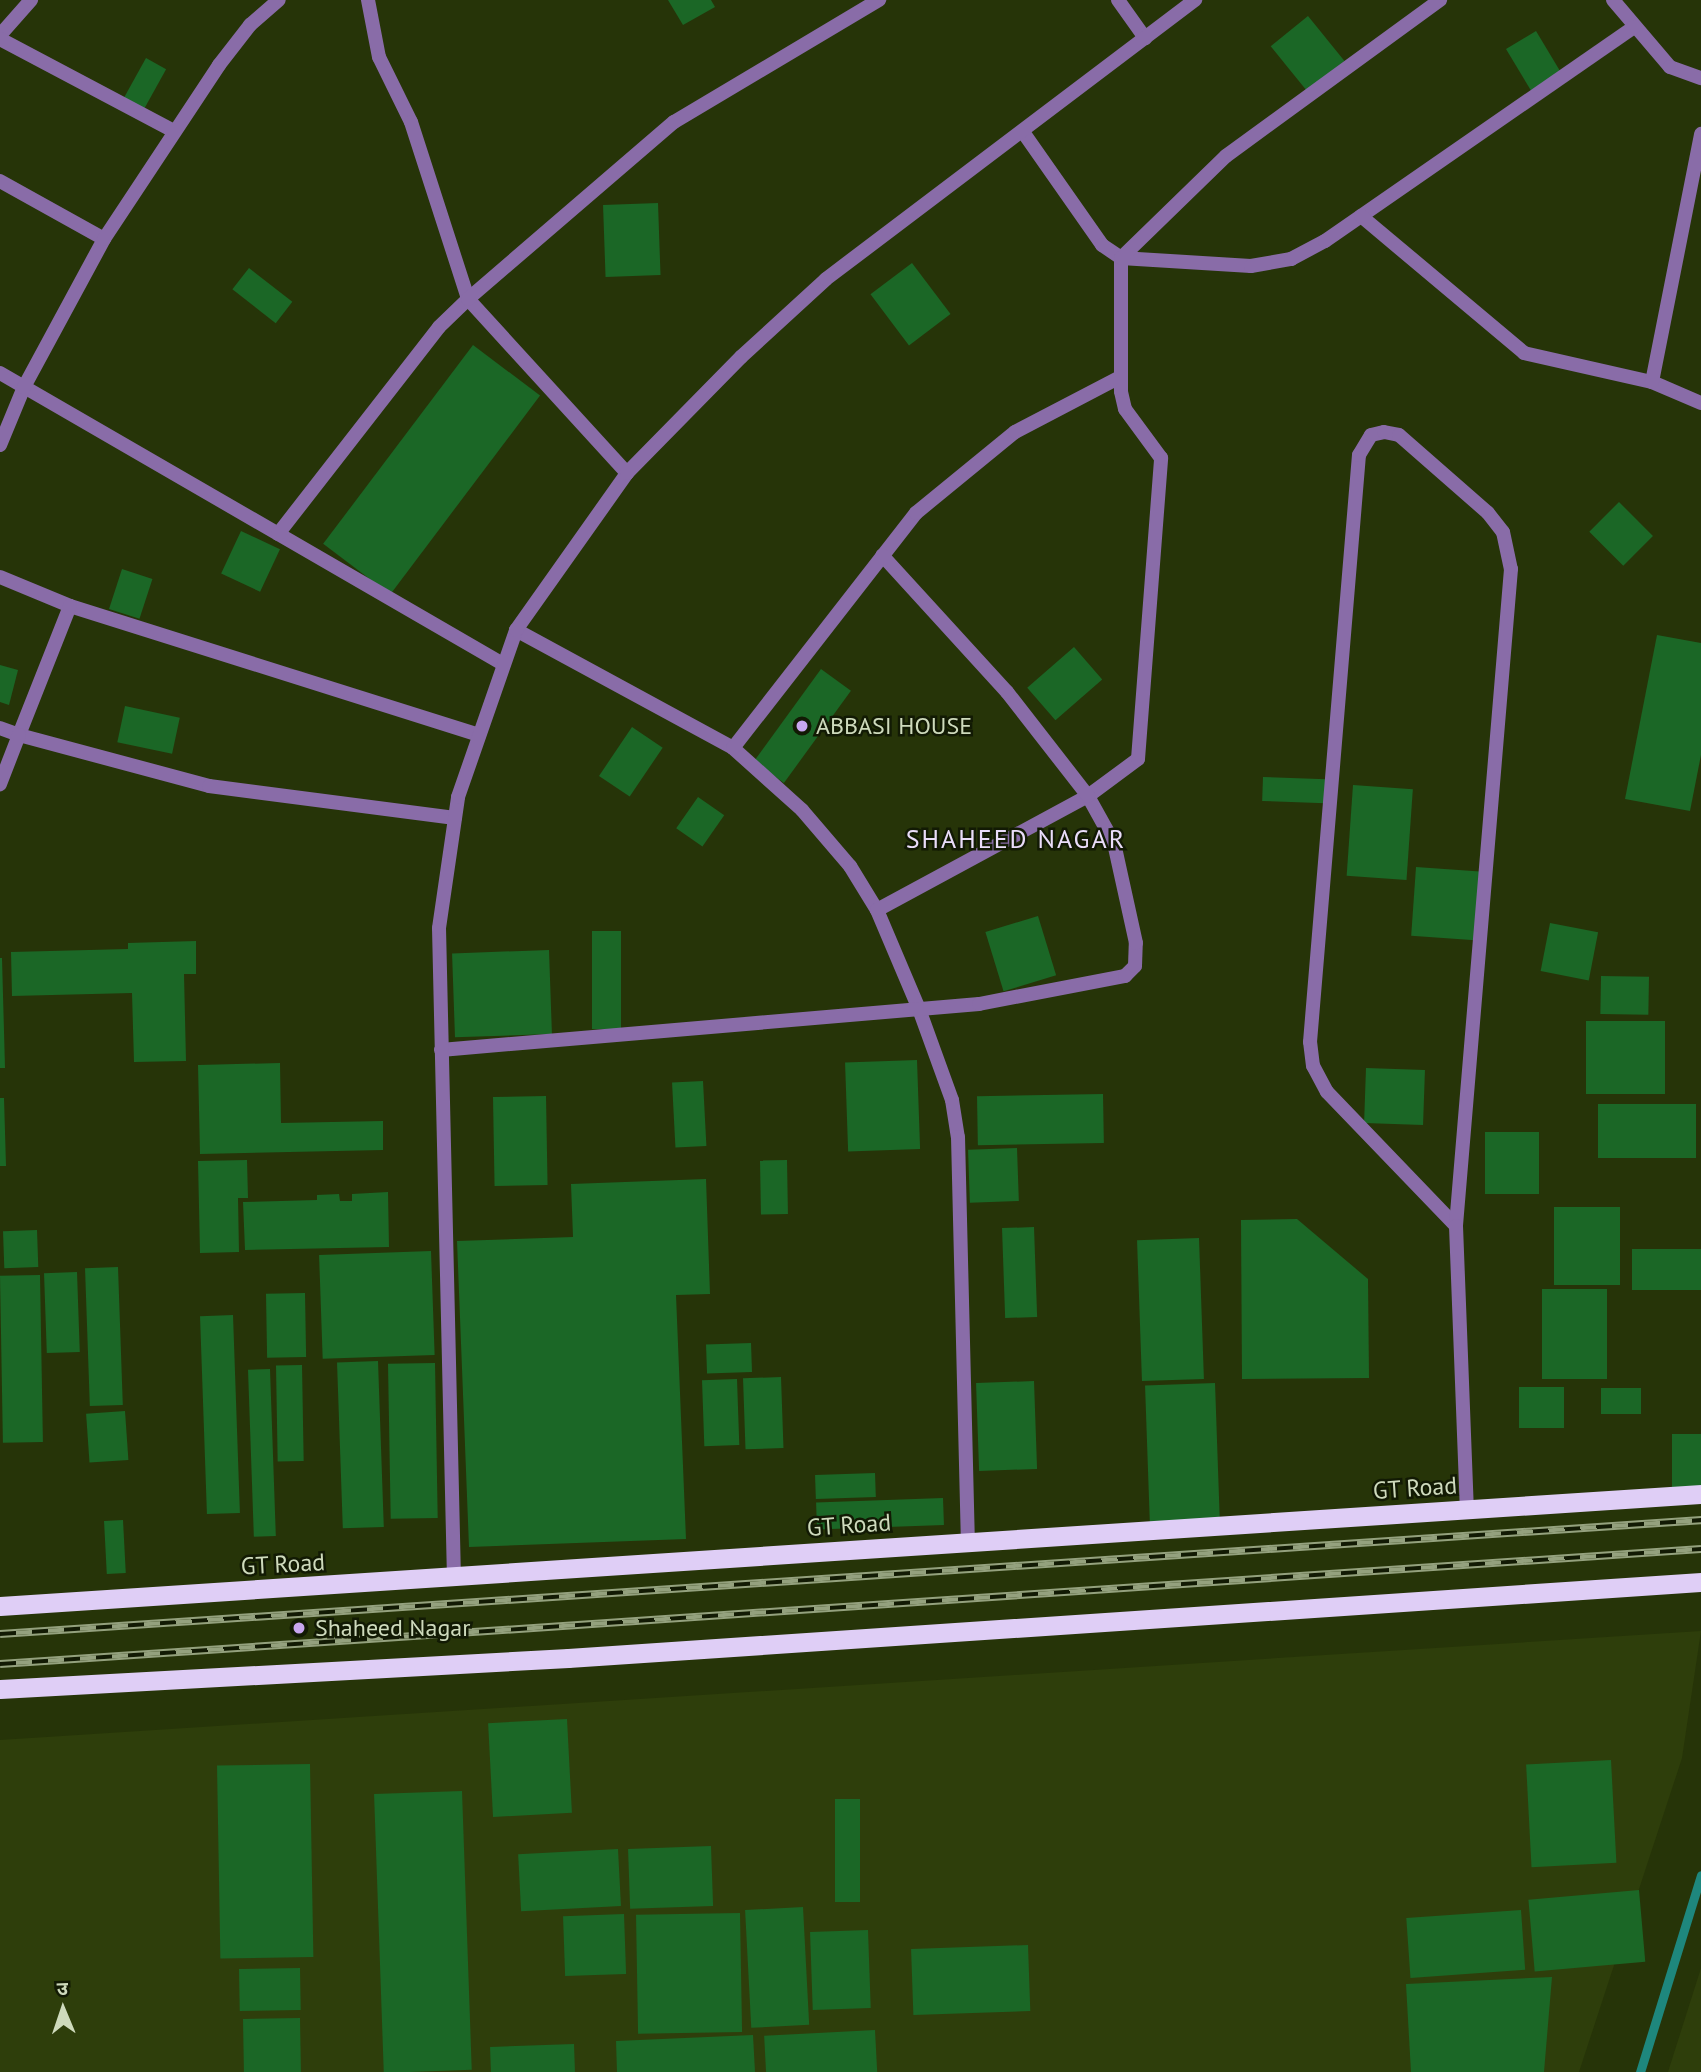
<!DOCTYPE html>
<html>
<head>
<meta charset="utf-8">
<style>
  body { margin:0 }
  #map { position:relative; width:1701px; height:2072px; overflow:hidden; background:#263408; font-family:"PT Sans","Noto Sans Devanagari",sans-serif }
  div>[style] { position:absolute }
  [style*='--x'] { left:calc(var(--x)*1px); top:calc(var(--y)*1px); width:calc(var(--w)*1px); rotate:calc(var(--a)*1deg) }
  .built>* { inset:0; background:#2e3e0b }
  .stream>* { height:9px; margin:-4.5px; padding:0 4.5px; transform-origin:4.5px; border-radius:4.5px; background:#1e877d }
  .building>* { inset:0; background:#1b6726; transform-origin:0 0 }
  .minor>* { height:14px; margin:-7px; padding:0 7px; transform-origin:7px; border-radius:7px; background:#896ca8 }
  .trunk>* { height:19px; margin:-9.5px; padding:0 9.5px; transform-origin:9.5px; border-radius:9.5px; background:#dfcef6 }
  .rail>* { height:8px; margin-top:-4px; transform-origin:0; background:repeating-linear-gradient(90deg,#121a04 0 16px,#94a17e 0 32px); box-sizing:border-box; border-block:2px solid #94a17e }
  .dots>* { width:19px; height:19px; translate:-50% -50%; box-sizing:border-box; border:4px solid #121a04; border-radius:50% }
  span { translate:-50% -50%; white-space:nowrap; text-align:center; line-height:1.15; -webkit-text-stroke:5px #121a04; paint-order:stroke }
  .poi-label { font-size:24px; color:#cedabc }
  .left { translate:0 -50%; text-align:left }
  .street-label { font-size:24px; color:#cedabc }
  .neighbourhood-label { font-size:26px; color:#eaddf9; letter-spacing:2px }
  .north { position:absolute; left:28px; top:1974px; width:70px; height:70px; -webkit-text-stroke:5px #121a04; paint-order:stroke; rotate:358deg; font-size:19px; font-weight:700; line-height:28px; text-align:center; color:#cedabc }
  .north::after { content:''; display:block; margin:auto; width:24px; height:32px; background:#cedabc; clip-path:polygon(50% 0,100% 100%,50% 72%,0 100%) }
</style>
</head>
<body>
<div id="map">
  <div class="built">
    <div style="clip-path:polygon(1701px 1631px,1682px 1758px,1579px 2072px,0 2072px,0 1740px)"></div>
    <div style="clip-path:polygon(1701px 1968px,1701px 2072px,1668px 2072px)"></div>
  </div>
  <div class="stream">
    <div style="--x:1640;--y:2072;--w:206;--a:-72.8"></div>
  </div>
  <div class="building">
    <div style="clip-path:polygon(668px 0,711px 0,715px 7px,683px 25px)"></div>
    <div style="left:1308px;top:16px;width:58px;height:48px;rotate:51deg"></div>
    <div style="left:1536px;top:31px;width:49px;height:35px;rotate:59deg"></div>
    <div style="left:146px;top:58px;width:23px;height:46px;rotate:29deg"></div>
    <div style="left:658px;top:203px;width:72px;height:55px;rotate:88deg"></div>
    <div style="left:912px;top:263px;width:64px;height:52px;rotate:53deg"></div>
    <div style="left:249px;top:268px;width:55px;height:27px;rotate:38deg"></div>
    <div style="left:473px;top:345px;width:84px;height:249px;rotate:37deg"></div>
    <div style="left:1619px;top:502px;width:48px;height:42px;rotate:45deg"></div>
    <div style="left:241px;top:531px;width:43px;height:47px;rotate:25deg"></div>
    <div style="left:122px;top:569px;width:32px;height:42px;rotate:18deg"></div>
    <div style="clip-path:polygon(1657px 635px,1701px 643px,1701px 755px,1690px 811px,1625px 799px)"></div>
    <div style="left:1074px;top:647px;width:43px;height:62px;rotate:49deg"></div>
    <div style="clip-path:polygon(0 665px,18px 670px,9px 705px,0 702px)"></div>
    <div style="left:821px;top:669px;width:37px;height:114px;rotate:36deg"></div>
    <div style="left:125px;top:706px;width:56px;height:37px;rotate:12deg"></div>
    <div style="left:632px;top:727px;width:37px;height:59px;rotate:34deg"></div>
    <div style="left:1263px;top:777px;width:63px;height:24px;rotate:2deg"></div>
    <div style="left:1353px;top:785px;width:60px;height:91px;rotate:4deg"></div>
    <div style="left:698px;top:797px;width:32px;height:38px;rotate:35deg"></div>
    <div style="left:1416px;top:867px;width:64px;height:69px;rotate:4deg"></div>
    <div style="left:1038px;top:916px;width:62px;height:55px;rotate:73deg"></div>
    <div style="left:1550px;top:923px;width:49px;height:49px;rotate:11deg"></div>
    <div style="left:592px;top:931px;width:29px;height:98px"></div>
    <div style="clip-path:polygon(196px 941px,196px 974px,184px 974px,186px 1061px,134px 1062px,132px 993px,12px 996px,11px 952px,128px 949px,128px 943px)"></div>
    <div style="left:549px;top:950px;width:84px;height:97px;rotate:88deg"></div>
    <div style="clip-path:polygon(0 958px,2px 958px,5px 1068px,0 1068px)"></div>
    <div style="left:1601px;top:976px;width:48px;height:38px;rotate:1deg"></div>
    <div style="left:1586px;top:1021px;width:79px;height:73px"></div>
    <div style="left:917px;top:1060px;width:89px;height:72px;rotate:88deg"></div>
    <div style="clip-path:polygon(280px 1063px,281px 1123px,383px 1121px,383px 1150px,200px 1154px,198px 1065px)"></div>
    <div style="left:1366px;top:1068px;width:59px;height:55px;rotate:2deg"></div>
    <div style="left:703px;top:1081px;width:65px;height:31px;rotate:87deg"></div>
    <div style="left:1103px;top:1094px;width:49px;height:126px;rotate:89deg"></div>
    <div style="left:546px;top:1096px;width:89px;height:53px;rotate:89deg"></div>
    <div style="clip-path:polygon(0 1098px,4px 1098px,6px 1166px,0 1166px)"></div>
    <div style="left:1696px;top:1104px;width:54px;height:98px;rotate:90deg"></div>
    <div style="left:1485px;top:1132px;width:54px;height:62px"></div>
    <div style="left:1017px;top:1148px;width:53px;height:49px;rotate:88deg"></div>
    <div style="clip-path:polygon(247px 1160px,248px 1198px,238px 1198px,239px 1252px,200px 1253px,198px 1161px)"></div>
    <div style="left:787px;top:1160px;width:54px;height:27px;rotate:89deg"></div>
    <div style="clip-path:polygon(706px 1179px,710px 1294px,676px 1295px,686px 1539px,469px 1547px,457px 1241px,573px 1237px,571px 1184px)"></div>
    <div style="clip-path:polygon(388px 1192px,389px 1247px,245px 1250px,243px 1202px,317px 1200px,317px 1195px,339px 1194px,340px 1201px,352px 1201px,352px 1194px)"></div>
    <div style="left:1554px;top:1207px;width:66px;height:78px"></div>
    <div style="clip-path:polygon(1297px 1219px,1368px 1279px,1369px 1378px,1242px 1379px,1241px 1220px)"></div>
    <div style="left:1034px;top:1227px;width:90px;height:32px;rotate:88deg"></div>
    <div style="left:37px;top:1230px;width:37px;height:34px;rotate:88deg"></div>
    <div style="left:1199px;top:1238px;width:141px;height:62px;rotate:88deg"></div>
    <div style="left:1632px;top:1249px;width:69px;height:41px"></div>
    <div style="left:431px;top:1251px;width:104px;height:112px;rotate:88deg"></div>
    <div style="left:118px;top:1267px;width:138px;height:33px;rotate:88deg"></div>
    <div style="left:77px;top:1272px;width:80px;height:33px;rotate:88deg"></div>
    <div style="left:40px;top:1275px;width:167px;height:40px;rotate:89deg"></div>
    <div style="left:1542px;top:1289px;width:65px;height:90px"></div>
    <div style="left:305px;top:1293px;width:64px;height:39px;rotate:89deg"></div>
    <div style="left:233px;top:1315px;width:198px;height:33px;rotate:88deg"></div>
    <div style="left:751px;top:1343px;width:29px;height:45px;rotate:88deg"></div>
    <div style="left:378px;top:1361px;width:166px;height:41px;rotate:88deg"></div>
    <div style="left:435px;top:1363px;width:155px;height:47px;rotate:89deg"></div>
    <div style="left:302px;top:1365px;width:96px;height:26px;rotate:89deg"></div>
    <div style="left:270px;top:1369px;width:167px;height:22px;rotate:88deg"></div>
    <div style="left:781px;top:1377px;width:71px;height:38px;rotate:88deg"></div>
    <div style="left:737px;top:1379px;width:66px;height:35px;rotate:88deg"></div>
    <div style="left:1034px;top:1381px;width:88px;height:58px;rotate:88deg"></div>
    <div style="left:1215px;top:1383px;width:138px;height:70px;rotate:88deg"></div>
    <div style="left:1519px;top:1387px;width:45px;height:41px"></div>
    <div style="left:1601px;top:1388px;width:40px;height:26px"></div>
    <div style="left:125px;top:1411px;width:49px;height:39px;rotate:86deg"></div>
    <div style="left:1672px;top:1434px;width:29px;height:53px"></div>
    <div style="left:875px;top:1473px;width:24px;height:60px;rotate:88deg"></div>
    <div style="left:943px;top:1498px;width:27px;height:127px;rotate:88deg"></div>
    <div style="left:123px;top:1520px;width:53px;height:19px;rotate:87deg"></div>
    <div style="left:567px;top:1719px;width:94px;height:79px;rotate:87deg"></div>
    <div style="left:1611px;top:1760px;width:103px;height:85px;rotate:87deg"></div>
    <div style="left:310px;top:1764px;width:193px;height:93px;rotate:89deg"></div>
    <div style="left:462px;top:1791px;width:279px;height:88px;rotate:88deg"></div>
    <div style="left:835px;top:1799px;width:25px;height:103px"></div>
    <div style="left:711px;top:1846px;width:60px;height:83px;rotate:88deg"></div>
    <div style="left:618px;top:1849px;width:57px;height:100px;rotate:87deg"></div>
    <div style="left:1639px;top:1890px;width:72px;height:111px;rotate:85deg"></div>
    <div style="left:803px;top:1907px;width:118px;height:58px;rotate:87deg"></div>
    <div style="left:1521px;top:1910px;width:60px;height:115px;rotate:86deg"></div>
    <div style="left:740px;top:1913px;width:119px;height:104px;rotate:89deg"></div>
    <div style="left:624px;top:1914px;width:60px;height:61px;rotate:88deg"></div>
    <div style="left:868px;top:1930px;width:78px;height:58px;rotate:88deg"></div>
    <div style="left:1028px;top:1945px;width:66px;height:117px;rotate:88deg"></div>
    <div style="left:300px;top:1968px;width:42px;height:61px;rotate:89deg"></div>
    <div style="clip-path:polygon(1552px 1977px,1544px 2072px,1411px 2072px,1406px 1984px)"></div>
    <div style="left:300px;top:2018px;width:54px;height:57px;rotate:89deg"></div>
    <div style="left:875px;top:2030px;width:42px;height:111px;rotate:87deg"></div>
    <div style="clip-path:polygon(753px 2035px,755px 2072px,617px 2072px,616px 2041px)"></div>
    <div style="left:574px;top:2044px;width:28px;height:84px;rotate:88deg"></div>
  </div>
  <div class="minor">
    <div style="--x:368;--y:0;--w:58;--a:79.1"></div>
    <div style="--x:379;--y:57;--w:72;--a:63.8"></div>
    <div style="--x:411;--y:122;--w:186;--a:72.1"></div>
    <div style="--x:468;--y:299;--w:236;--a:47.6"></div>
    <div style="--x:1118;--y:0;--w:47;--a:54.6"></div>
    <div style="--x:1613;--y:0;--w:88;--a:49.6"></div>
    <div style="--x:1670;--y:67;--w:33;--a:20"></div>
    <div style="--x:0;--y:35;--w:47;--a:-48.5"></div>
    <div style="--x:0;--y:39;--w:195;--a:27.9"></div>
    <div style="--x:1023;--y:132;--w:138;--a:55"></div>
    <div style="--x:1102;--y:245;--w:23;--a:34"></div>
    <div style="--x:1121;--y:258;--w:130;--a:3.5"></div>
    <div style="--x:1251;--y:266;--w:41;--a:-9.9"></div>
    <div style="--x:1291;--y:259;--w:38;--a:-28"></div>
    <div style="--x:1325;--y:241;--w:376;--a:-34.7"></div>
    <div style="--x:0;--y:181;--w:119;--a:29.1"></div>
    <div style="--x:1361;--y:216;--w:213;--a:40"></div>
    <div style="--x:1524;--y:353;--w:131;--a:12.8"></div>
    <div style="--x:1652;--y:382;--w:53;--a:23.2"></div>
    <div style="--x:0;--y:373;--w:581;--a:30.05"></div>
    <div style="--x:1652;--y:382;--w:253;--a:-78.8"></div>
    <div style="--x:0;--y:445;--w:63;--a:-67.5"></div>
    <div style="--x:24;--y:387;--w:168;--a:-61.6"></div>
    <div style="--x:104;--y:239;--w:209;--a:-56.5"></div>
    <div style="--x:219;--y:65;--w:51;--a:-52.2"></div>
    <div style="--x:250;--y:25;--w:38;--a:-41"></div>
    <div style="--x:278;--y:534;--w:262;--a:-52.1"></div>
    <div style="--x:439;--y:327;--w:40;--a:-44"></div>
    <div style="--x:468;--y:299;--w:272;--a:-40.7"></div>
    <div style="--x:674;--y:122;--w:239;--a:-30.8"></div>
    <div style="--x:0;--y:577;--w:76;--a:22.5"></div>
    <div style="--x:70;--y:606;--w:429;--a:17.5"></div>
    <div style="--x:70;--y:606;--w:139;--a:111.6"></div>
    <div style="--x:19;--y:735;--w:197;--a:15"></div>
    <div style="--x:209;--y:786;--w:248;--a:7.4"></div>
    <div style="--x:516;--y:630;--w:247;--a:28.5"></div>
    <div style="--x:733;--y:748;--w:93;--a:41.9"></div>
    <div style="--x:802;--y:810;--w:74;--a:49.4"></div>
    <div style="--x:850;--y:866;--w:52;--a:58.5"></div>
    <div style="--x:877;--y:910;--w:108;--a:67"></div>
    <div style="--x:919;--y:1009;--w:97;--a:70.1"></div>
    <div style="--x:952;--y:1100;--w:37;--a:81"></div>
    <div style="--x:958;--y:1137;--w:405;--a:88.6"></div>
    <div style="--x:0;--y:728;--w:20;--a:20"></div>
    <div style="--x:19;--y:735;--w:53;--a:111.2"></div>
    <div style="--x:733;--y:748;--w:298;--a:-52.1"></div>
    <div style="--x:916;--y:513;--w:128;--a:-39.3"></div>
    <div style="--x:1015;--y:432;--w:119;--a:-27.6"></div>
    <div style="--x:877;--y:910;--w:240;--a:-28.4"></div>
    <div style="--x:1088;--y:796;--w:62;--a:-36.5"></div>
    <div style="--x:1138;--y:759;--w:302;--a:-85.6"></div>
    <div style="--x:1161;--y:458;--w:61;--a:-126.3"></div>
    <div style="--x:1125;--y:409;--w:18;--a:-103"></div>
    <div style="--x:1121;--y:391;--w:133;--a:-90"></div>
    <div style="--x:1121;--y:258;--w:146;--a:-44.2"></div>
    <div style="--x:1226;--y:156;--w:265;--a:-36.1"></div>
    <div style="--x:441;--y:1050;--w:540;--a:-4.89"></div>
    <div style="--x:979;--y:1004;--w:149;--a:-10.9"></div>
    <div style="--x:1125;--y:976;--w:14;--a:-45"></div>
    <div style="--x:1135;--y:966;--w:23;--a:-88"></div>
    <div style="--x:1136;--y:943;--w:102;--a:-102.4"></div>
    <div style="--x:1114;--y:843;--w:54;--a:-119"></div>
    <div style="--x:1088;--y:796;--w:132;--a:-127.9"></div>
    <div style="--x:1007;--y:692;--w:185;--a:-132.4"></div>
    <div style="--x:1456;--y:1226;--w:186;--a:-133.9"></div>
    <div style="--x:1327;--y:1092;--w:30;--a:-118"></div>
    <div style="--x:1313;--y:1066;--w:24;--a:-97"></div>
    <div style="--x:1310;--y:1042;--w:589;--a:-85.23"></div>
    <div style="--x:1359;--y:455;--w:23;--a:-59"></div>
    <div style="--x:1371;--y:435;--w:13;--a:-13"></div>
    <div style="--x:1384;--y:432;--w:15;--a:11"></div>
    <div style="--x:1399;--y:435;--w:118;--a:41.2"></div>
    <div style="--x:1488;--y:513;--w:24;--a:52"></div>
    <div style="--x:1503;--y:532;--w:38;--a:78"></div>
    <div style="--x:1511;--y:569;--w:659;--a:94.79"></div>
    <div style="--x:1456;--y:1226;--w:283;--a:87.8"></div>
    <div style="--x:454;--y:1579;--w:651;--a:-91.32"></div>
    <div style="--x:439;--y:928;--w:132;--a:-81.7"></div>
    <div style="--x:458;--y:797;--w:177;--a:-70.8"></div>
    <div style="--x:516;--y:630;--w:192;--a:-54.7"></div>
    <div style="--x:627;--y:473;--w:163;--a:-45.5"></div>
    <div style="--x:741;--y:357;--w:115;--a:-42.5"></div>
    <div style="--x:826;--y:279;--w:463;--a:-37.1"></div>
  </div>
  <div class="trunk">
    <div style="--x:0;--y:1606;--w:1705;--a:-3.77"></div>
    <div style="--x:0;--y:1689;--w:569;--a:-3.12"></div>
    <div style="--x:568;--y:1658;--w:1136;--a:-3.84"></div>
  </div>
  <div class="rail">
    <div style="--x:0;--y:1634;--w:1705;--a:-3.83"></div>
    <div style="--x:0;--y:1664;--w:1705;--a:-3.87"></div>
  </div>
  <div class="dots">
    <div style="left:802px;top:726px;background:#c8a6ef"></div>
    <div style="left:299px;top:1628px;background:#c8a6ef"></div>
  </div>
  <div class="poi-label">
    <span class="left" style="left:816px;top:726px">ABBASI HOUSE</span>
    <span class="left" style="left:315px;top:1628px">Shaheed Nagar</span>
  </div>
  <div class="street-label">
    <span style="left:1415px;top:1488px;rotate:-4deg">GT Road</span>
    <span style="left:849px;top:1525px;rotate:-4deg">GT Road</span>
    <span style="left:283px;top:1564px;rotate:-3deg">GT Road</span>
  </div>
  <div class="neighbourhood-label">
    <span style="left:1016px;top:839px">SHAHEED NAGAR</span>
  </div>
  <div class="north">उ</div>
</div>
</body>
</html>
